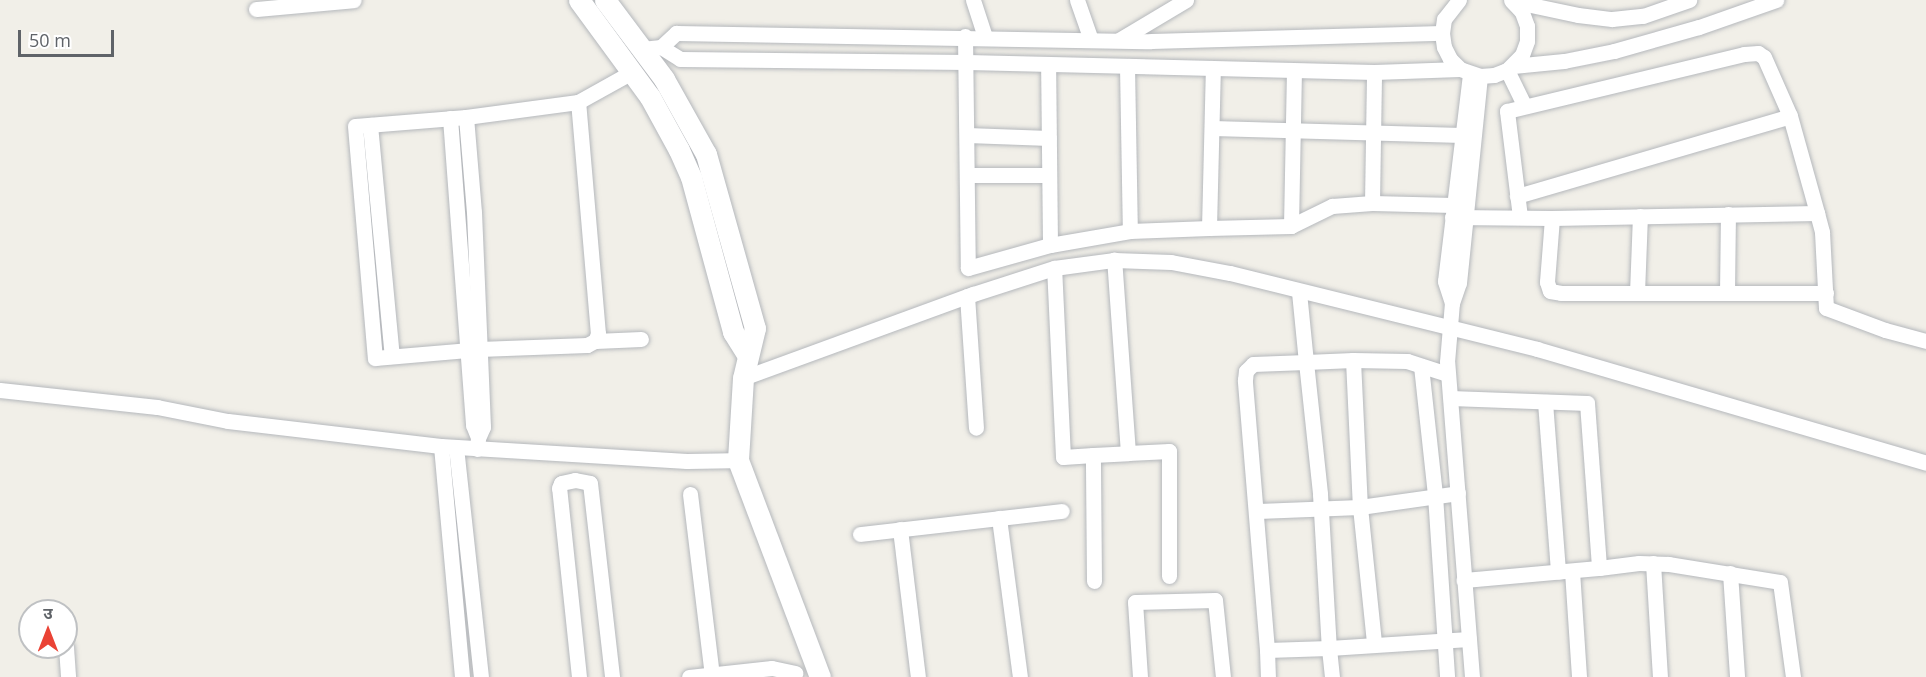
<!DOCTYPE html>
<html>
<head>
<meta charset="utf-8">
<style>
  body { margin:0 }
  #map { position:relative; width:1926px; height:677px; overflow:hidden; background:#f1efe8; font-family:"Open Sans","Noto Sans Devanagari",sans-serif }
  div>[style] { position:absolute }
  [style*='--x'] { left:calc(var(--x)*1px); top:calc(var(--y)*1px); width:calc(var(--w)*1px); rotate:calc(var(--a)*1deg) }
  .roads { filter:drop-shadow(0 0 2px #b5b8bc) drop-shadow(0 0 2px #b5b8bc) }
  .street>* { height:15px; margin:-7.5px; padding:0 7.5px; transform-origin:7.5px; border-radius:7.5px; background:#fff }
  .secondary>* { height:21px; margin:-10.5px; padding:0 10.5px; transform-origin:10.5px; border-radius:10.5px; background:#fff }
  span { translate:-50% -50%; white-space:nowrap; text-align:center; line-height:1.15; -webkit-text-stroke:5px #fff; paint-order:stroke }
  .north { position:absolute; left:18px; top:599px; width:60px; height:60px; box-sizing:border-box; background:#fff; border:2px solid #bfc1c3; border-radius:50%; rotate:0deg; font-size:16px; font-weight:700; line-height:24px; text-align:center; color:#5f6368 }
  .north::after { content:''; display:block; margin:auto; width:21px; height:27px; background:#ea4335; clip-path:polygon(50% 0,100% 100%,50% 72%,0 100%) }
  .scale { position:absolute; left:18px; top:30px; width:96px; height:27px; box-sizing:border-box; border:3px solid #5f6368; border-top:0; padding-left:8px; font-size:18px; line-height:21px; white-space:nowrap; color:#5f6368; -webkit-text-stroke:4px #fff; paint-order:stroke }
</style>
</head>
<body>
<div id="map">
  <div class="roads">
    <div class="street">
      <div style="--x:973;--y:0;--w:38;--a:72"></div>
      <div style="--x:1077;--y:0;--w:42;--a:70.7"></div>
      <div style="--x:1459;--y:0;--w:24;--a:128"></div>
      <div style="--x:1444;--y:19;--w:14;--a:98"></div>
      <div style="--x:1442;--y:33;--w:14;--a:82"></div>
      <div style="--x:1444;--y:47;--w:13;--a:63"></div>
      <div style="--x:1450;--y:59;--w:14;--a:45"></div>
      <div style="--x:1460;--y:69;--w:21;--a:19"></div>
      <div style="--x:1480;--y:76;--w:14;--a:-4"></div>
      <div style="--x:1494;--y:75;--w:14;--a:-21"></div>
      <div style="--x:1507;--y:70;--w:21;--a:-45"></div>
      <div style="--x:1522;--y:55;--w:15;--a:-70"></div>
      <div style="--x:1527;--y:41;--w:15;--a:-90"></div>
      <div style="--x:1527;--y:26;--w:15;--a:-110"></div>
      <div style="--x:1522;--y:12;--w:16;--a:-133"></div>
      <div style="--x:1512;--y:1;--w:67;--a:12"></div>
      <div style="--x:1578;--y:15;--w:34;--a:7"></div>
      <div style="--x:1612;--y:19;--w:31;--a:-6"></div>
      <div style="--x:1643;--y:16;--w:49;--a:-19.2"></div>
      <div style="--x:256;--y:9;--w:98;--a:-5.2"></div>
      <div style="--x:965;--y:36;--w:232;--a:89.3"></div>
      <div style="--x:968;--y:268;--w:85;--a:-15.7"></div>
      <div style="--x:1050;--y:245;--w:179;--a:-90.6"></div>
      <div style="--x:1119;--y:40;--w:78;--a:-30.8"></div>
      <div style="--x:661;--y:47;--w:21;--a:-43"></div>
      <div style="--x:676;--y:33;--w:475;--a:1"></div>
      <div style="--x:1151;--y:41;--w:291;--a:-1.6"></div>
      <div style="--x:642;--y:49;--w:19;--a:-6"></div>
      <div style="--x:661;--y:47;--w:22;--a:32"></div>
      <div style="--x:680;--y:59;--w:287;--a:0.6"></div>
      <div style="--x:967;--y:62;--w:407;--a:1.4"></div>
      <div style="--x:1374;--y:72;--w:86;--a:-2"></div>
      <div style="--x:1127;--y:66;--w:165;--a:89"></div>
      <div style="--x:1130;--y:231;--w:79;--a:-2.2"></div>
      <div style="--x:1209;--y:228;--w:160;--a:-88.6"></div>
      <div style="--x:1513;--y:66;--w:51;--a:-5.6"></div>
      <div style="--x:1564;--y:61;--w:51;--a:-11.3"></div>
      <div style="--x:1614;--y:51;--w:88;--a:-15.8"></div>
      <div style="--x:1699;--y:27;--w:82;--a:-19.3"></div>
      <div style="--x:1507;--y:70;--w:39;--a:64"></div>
      <div style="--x:578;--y:102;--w:113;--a:172.4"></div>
      <div style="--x:466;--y:117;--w:111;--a:175.4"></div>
      <div style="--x:355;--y:126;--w:233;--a:85.1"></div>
      <div style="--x:375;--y:358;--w:104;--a:-4.9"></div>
      <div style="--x:479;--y:349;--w:108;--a:-2.1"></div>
      <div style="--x:587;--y:345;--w:9;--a:-27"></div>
      <div style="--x:595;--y:341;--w:8;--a:-67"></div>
      <div style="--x:598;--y:334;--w:233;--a:-94.9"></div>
      <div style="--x:578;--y:102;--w:62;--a:-29.1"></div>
      <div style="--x:466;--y:117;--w:95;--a:85.2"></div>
      <div style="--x:474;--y:212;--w:215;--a:87.6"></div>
      <div style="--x:483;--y:427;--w:12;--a:114"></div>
      <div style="--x:478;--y:438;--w:11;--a:95"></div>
      <div style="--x:450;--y:118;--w:308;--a:85.7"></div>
      <div style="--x:473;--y:425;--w:11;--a:68"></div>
      <div style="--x:370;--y:125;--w:232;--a:84.6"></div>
      <div style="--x:1212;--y:128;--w:250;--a:1.6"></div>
      <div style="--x:967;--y:135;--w:82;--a:2.1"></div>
      <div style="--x:967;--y:175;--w:82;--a:0"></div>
      <div style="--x:1517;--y:196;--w:284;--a:-16.3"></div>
      <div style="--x:1372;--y:203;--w:81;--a:1.4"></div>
      <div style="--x:1452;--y:217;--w:100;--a:0.6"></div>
      <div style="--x:1552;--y:218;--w:265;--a:-1.1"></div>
      <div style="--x:1817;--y:213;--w:20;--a:75"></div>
      <div style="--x:1822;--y:232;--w:76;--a:87"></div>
      <div style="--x:1826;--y:308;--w:63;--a:20.4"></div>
      <div style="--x:1885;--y:330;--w:42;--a:15"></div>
      <div style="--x:1520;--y:217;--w:107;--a:-97"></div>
      <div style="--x:1507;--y:111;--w:244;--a:-13.5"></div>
      <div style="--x:1744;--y:54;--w:14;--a:-4"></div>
      <div style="--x:1758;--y:53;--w:7;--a:34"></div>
      <div style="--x:1764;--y:57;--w:64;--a:66.2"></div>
      <div style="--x:1790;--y:116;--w:101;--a:74.4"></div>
      <div style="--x:1552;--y:218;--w:64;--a:94.5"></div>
      <div style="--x:1547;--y:282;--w:9;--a:72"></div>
      <div style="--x:1550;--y:291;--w:11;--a:10"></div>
      <div style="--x:1561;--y:293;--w:265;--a:0"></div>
      <div style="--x:1291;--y:226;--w:46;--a:-26"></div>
      <div style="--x:1332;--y:206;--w:40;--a:-4.3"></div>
      <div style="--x:1372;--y:203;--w:131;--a:-89.1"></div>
      <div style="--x:1209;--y:228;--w:82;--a:-1.4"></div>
      <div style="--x:1291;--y:226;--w:155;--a:-88.9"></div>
      <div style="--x:1050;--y:245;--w:81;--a:-9.9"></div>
      <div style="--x:1299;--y:292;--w:70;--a:84.3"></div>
      <div style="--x:1306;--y:362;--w:47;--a:-2.4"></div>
      <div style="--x:1353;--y:360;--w:147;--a:87.3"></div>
      <div style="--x:1360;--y:507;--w:137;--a:84.1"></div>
      <div style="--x:1637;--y:293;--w:77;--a:-87.8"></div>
      <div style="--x:1727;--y:293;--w:79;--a:-89.3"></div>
      <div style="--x:967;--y:296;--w:132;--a:86.1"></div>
      <div style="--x:1452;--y:303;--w:23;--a:-108"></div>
      <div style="--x:1445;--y:281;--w:209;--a:-83.1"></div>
      <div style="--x:595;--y:341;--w:46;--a:-2.5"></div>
      <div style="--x:1353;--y:360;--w:54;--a:1.1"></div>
      <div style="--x:1407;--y:361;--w:42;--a:18"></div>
      <div style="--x:1421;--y:366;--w:130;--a:83.8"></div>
      <div style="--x:1435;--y:495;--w:182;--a:86.2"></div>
      <div style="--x:743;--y:378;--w:245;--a:-20.1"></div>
      <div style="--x:973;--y:294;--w:85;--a:-17.8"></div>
      <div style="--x:0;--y:390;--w:158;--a:6.2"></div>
      <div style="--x:157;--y:407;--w:72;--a:11.2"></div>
      <div style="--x:228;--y:421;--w:214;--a:6.7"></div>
      <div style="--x:441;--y:446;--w:246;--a:3.5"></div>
      <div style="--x:687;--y:461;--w:51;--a:-1.1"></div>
      <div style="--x:1451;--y:398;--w:136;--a:2.1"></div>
      <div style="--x:1587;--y:403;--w:165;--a:85.8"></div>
      <div style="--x:1599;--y:568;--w:136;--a:174.9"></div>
      <div style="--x:1545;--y:402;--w:170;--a:85.6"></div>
      <div style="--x:441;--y:446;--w:232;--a:84.8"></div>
      <div style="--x:456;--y:447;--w:231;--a:83.8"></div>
      <div style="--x:1093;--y:455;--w:35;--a:-3"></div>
      <div style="--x:690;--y:494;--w:184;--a:83.1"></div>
      <div style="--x:1258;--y:511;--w:102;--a:-2.2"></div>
      <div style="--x:1360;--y:507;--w:99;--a:-8.1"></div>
      <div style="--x:999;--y:518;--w:160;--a:82.5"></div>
      <div style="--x:900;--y:529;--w:149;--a:83.1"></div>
      <div style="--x:860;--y:534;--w:203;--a:-6.5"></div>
      <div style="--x:1653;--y:563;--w:114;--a:86.5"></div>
      <div style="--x:1599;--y:568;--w:40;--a:-7.1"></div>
      <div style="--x:1639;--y:563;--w:30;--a:2"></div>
      <div style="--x:1669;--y:564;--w:112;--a:9.2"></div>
      <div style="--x:1780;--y:582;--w:96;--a:82.2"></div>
      <div style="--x:1572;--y:571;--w:106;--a:86.2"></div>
      <div style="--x:1730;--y:573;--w:104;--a:86.1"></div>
      <div style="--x:1169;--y:576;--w:125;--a:-90"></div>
      <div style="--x:1169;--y:451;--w:41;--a:177.2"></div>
      <div style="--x:1128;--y:453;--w:194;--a:-94.1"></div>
      <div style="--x:1114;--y:260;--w:57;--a:2"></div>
      <div style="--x:1171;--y:262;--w:60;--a:10.6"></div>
      <div style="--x:1230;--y:273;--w:226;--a:13.9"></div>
      <div style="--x:1449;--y:327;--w:91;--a:14"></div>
      <div style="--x:1537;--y:349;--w:405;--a:16.3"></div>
      <div style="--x:1094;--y:581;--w:126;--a:-90.5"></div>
      <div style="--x:1093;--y:455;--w:30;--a:176"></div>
      <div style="--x:1063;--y:457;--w:189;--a:-92.7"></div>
      <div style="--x:1054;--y:268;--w:61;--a:-7.6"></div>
      <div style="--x:66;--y:647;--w:30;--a:86"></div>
      <div style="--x:1267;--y:650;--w:271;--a:-94.7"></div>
      <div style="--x:1245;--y:380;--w:9;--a:-84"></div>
      <div style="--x:1246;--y:371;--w:10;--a:-45"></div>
      <div style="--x:1253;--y:364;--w:53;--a:-2.2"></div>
      <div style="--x:1306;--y:362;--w:133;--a:83.9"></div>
      <div style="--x:1320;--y:494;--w:154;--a:86.7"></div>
      <div style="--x:1329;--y:648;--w:62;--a:178.2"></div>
      <div style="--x:1267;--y:650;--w:27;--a:88"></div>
      <div style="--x:579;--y:677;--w:190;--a:-96"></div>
      <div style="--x:559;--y:488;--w:5;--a:-68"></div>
      <div style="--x:561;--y:483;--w:14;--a:-12"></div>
      <div style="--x:575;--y:480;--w:15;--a:11"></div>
      <div style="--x:590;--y:483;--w:195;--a:83.5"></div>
      <div style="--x:689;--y:677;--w:83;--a:-6.2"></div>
      <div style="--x:772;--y:668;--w:24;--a:12"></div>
      <div style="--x:1140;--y:677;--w:75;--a:-93.8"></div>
      <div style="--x:1135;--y:602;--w:80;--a:-1.4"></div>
      <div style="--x:1215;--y:600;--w:77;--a:84.1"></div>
      <div style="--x:1332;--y:677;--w:29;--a:-96"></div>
      <div style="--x:1329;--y:648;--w:140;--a:-3.7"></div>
      <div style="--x:1472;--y:677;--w:316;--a:-94.5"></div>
      <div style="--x:1447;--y:362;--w:59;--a:-85.2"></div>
      <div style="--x:1452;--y:303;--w:21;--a:-71"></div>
      <div style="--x:1459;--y:283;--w:208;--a:-84.2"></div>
    </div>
    <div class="secondary">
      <div style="--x:579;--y:0;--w:120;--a:53.8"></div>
      <div style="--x:650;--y:97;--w:60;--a:61.3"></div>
      <div style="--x:679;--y:150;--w:30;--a:66"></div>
      <div style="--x:691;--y:177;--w:161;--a:74.8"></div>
      <div style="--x:733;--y:332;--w:26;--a:58"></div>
      <div style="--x:605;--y:0;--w:99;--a:53.2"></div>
      <div style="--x:664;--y:79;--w:86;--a:60.8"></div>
      <div style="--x:706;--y:154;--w:181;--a:74.3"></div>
      <div style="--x:755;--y:328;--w:51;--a:103.5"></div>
      <div style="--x:743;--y:378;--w:82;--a:93.5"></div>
      <div style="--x:738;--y:460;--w:232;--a:69.3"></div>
    </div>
  </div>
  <div class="north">उ</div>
  <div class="scale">50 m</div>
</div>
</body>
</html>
